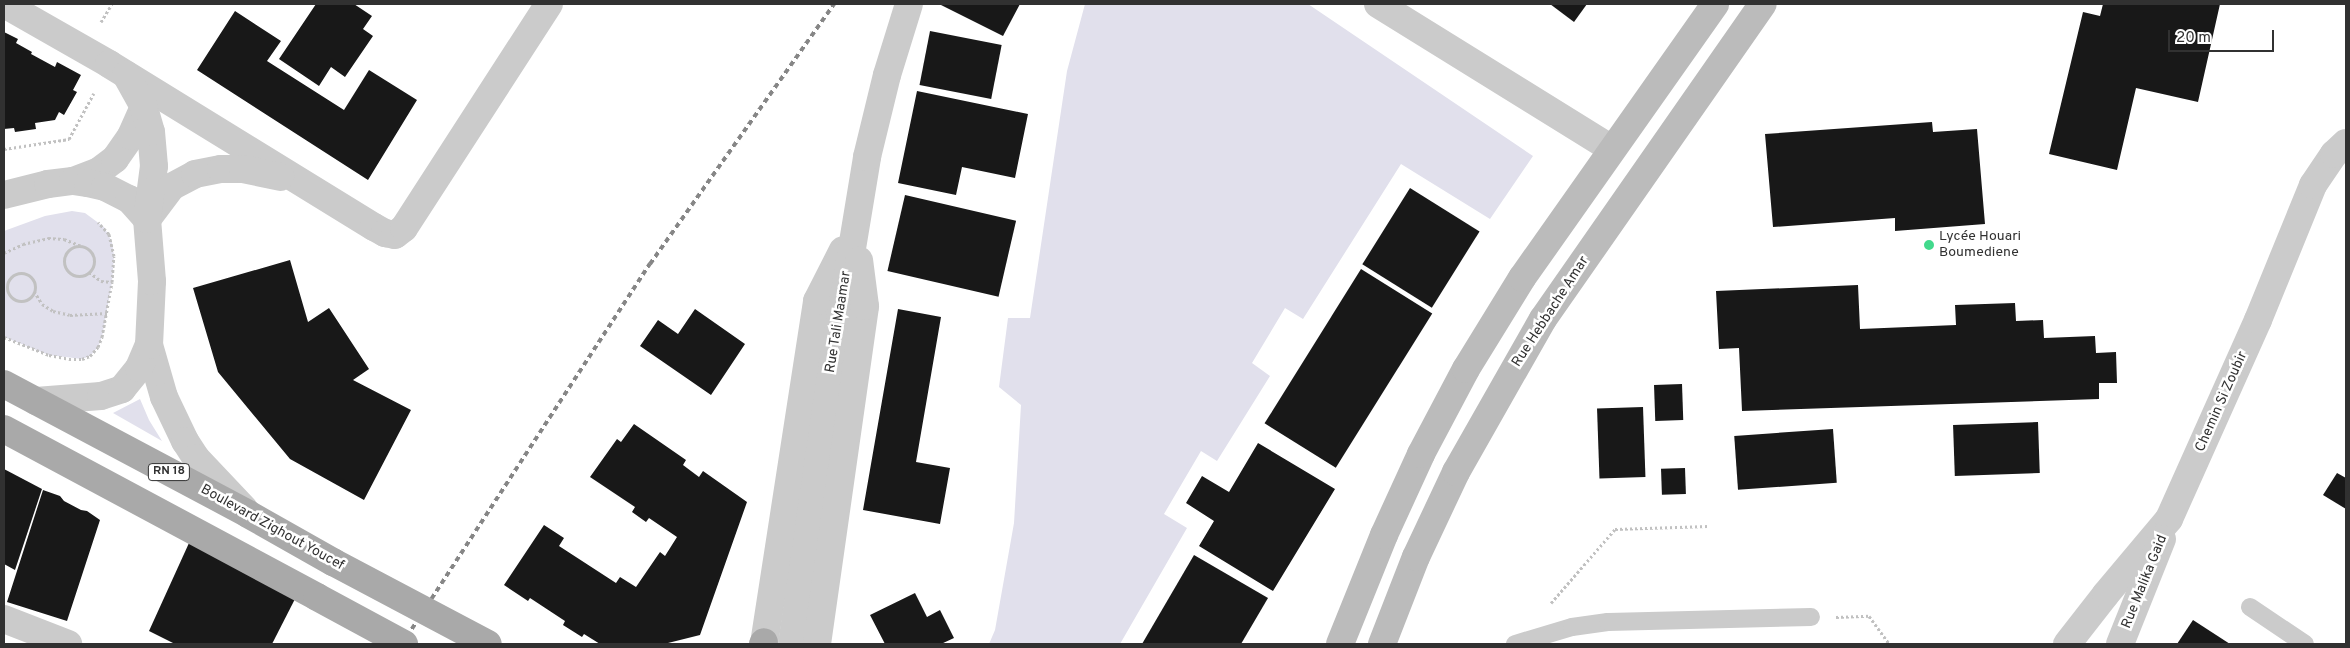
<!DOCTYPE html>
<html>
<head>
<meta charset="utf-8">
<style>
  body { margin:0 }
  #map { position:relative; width:2350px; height:648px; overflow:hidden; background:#fff; font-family:Overpass,sans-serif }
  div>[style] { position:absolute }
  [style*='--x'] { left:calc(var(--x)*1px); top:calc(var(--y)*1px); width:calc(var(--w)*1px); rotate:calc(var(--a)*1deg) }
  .green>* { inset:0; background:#e1e0ec }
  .building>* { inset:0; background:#181818; transform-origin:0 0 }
  .path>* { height:3px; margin-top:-1.5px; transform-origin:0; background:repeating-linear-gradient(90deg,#c1c1c1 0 2.5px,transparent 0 5px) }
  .path>.ring { margin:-1.5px; padding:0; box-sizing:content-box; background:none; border:3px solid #c1c1c1; border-radius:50% }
  .lane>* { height:18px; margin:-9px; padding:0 9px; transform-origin:9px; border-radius:9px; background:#cbcbcb }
  .street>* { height:28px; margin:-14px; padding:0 14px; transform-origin:14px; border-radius:14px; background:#cbcbcb }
  .secondary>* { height:28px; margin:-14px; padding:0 14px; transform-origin:14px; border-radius:14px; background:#bbb }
  .primary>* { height:28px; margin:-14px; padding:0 14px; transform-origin:14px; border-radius:14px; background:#a9a9a9 }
  .rail>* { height:4px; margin-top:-2px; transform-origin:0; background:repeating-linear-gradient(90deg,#868686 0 5px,transparent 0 9px) }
  .primary-bridge>* { height:28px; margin:-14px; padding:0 14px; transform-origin:14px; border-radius:14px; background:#a9a9a9 }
  .dots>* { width:14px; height:14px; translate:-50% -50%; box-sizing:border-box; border:2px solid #fff; border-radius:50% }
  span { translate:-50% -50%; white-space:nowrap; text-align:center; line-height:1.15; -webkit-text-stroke:5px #fff; paint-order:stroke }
  .shield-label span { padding:1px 4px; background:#fff; border:1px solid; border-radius:4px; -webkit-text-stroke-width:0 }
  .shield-label { font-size:12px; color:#313131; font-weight:700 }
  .poi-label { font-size:14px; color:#313131 }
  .left { translate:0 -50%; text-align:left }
  .street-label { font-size:14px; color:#313131 }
  .frame { position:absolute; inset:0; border:5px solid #313131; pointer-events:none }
  .scale { position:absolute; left:2168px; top:30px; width:106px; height:22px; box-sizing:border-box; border:2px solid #313131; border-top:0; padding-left:6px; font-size:15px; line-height:18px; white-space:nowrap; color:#313131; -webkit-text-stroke:4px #fff; paint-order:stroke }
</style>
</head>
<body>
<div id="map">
  <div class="green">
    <div style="clip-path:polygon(1085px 4px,1308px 4px,1533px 156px,1490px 219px,1401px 164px,1303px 319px,1285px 308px,1252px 363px,1270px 376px,1217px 461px,1201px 451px,1164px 514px,1187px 528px,1120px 644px,989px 644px,995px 630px,1014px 523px,1021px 405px,999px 387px,1008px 318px,1030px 318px,1067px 71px)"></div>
    <div style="clip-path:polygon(72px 211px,85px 213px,104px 227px,112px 242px,114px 256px,112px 282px,102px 337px,98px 347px,90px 356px,82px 359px,49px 355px,4px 337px,4px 231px,45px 216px)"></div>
    <div style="clip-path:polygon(140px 399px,149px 420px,162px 441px,113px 413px)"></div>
  </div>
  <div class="building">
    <div style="clip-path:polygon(316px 4px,354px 4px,372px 16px,363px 29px,373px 36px,345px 77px,331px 67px,319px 86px,279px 59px)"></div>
    <div style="clip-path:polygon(939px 4px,1020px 4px,1003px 36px)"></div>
    <div style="clip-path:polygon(1550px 4px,1587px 4px,1574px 22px)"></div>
    <div style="clip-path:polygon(2103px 4px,2220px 4px,2198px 102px,2136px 88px,2117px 170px,2049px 154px,2083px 12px,2100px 16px)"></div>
    <div style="clip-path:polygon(235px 11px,281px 41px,267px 61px,344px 110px,369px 70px,417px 100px,368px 180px,197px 70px)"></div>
    <div style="left:930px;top:31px;width:73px;height:55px;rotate:11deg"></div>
    <div style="clip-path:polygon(4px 32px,18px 39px,16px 43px,32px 52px,31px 54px,55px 67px,57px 62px,81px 75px,73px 90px,77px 92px,64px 115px,59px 112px,55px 120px,35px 123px,36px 129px,15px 132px,14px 128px,4px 129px)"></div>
    <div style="clip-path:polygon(917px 91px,1028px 114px,1015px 178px,962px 167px,956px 195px,898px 183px)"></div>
    <div style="clip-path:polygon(1932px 122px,1933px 132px,1977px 129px,1985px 224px,1895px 231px,1895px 218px,1773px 227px,1765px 134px)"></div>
    <div style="left:1410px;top:188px;width:82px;height:90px;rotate:32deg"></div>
    <div style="left:905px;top:195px;width:114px;height:78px;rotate:13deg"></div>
    <div style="clip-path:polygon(290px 260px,308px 322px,329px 308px,369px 369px,353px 380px,411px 410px,364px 500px,290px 459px,218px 372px,193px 288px)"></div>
    <div style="left:1361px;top:269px;width:84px;height:182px;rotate:32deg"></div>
    <div style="clip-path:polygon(1858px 285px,1860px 329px,1956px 325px,1955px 305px,2015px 303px,2016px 321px,2043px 320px,2044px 338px,2095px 336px,2096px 353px,2116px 352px,2117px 383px,2099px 383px,2099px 399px,1742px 411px,1739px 348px,1719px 349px,1716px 291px)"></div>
    <div style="clip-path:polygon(695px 309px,745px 344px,711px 395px,640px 346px,658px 320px,678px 334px)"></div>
    <div style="clip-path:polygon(898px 309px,941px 317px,916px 462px,950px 468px,940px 524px,863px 510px)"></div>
    <div style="left:1682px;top:384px;width:36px;height:28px;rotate:88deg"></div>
    <div style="left:1643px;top:407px;width:70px;height:46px;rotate:88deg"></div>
    <div style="left:2038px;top:422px;width:51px;height:85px;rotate:88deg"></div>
    <div style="clip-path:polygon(634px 424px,686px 460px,683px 465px,699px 477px,703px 471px,747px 502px,700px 635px,664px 644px,600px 644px,584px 634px,582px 637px,563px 625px,565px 621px,530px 598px,528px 601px,504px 585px,544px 525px,564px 538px,559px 546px,616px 583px,620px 577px,636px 587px,660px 552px,665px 556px,677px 537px,649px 518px,646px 522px,632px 512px,635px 507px,590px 477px,617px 439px,621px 442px)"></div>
    <div style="left:1833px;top:429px;width:54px;height:99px;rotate:86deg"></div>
    <div style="clip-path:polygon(1258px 443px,1335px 489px,1273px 591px,1199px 546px,1214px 521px,1186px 503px,1202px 476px,1229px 492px)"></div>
    <div style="left:1685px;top:468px;width:26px;height:24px;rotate:88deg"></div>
    <div style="clip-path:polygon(4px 469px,42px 489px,15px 570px,4px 564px)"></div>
    <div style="clip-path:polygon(2337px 473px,2346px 478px,2346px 509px,2323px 495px)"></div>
    <div style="clip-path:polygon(43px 490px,60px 496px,64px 501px,81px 510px,87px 511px,100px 520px,67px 621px,7px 602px)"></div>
    <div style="clip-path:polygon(189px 543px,296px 597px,272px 644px,175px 644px,149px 631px)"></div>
    <div style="clip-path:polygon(1194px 555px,1268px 598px,1241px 644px,1142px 644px)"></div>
    <div style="clip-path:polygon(915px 593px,927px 617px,940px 610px,954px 638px,941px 644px,885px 644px,870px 615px)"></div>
    <div style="clip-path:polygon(2193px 620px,2230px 644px,2177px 644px)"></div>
  </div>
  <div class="path">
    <div style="--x:101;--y:22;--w:21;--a:-59"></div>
    <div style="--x:4;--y:149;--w:66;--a:-8.7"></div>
    <div style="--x:69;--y:139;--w:52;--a:-61.5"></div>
    <div class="ring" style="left:64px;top:246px;width:27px;height:27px"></div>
    <div style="--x:4;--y:253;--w:21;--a:-25"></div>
    <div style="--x:23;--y:244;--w:26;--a:-13"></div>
    <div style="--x:48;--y:238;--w:16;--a:4"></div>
    <div style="--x:64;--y:239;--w:18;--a:22"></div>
    <div style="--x:89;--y:272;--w:15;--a:37"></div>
    <div style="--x:101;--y:281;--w:11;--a:5"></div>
    <div class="ring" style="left:7px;top:273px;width:25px;height:25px"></div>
    <div style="--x:34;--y:291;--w:15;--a:58"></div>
    <div style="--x:42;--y:304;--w:13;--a:32"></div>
    <div style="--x:53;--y:311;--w:17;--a:13"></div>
    <div style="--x:70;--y:315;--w:37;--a:-3"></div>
    <div style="--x:4;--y:337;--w:48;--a:21.8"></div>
    <div style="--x:49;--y:355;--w:20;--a:11"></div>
    <div style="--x:69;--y:359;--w:13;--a:0"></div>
    <div style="--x:82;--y:359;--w:9;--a:-21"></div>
    <div style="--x:90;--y:356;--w:12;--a:-48"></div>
    <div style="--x:98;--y:347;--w:11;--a:-68"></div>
    <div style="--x:102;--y:337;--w:56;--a:-79.7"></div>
    <div style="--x:112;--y:282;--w:26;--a:-86"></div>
    <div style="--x:114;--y:256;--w:23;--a:-103"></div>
    <div style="--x:109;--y:234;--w:16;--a:-133"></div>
    <div style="--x:1551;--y:603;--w:98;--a:-49.1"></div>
    <div style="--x:1615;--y:529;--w:93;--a:-1.8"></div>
    <div style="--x:1836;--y:617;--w:33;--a:-2"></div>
    <div style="--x:1869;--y:616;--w:34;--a:54"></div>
  </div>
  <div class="lane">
    <div style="--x:2250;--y:607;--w:66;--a:33.9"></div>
    <div style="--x:1515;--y:644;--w:59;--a:-16.6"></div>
    <div style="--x:1572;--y:627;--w:36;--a:-8"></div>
    <div style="--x:1608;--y:622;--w:203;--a:-1.4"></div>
  </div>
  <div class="street">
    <div style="--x:4;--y:4;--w:121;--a:29.7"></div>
    <div style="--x:109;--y:64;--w:311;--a:31.6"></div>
    <div style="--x:374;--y:227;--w:13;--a:29"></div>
    <div style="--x:385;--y:233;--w:10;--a:11"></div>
    <div style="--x:395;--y:235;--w:11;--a:-38"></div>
    <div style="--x:404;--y:228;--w:267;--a:-57.1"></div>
    <div style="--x:1378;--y:4;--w:275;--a:31.8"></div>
    <div style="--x:73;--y:181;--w:28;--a:-21"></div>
    <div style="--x:99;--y:171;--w:20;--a:-37"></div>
    <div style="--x:115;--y:159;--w:28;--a:-55"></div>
    <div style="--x:131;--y:136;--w:32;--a:-66"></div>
    <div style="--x:4;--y:195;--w:45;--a:-14"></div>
    <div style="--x:48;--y:184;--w:25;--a:-7"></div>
    <div style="--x:73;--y:181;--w:15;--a:8"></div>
    <div style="--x:88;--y:183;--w:17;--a:13"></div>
    <div style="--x:105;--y:187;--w:27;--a:27"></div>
    <div style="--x:129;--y:199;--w:27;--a:48"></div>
    <div style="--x:148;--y:218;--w:39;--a:-53"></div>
    <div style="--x:171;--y:187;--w:27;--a:-28"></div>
    <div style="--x:195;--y:174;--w:26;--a:-11"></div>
    <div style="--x:221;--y:169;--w:22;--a:0"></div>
    <div style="--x:243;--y:169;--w:38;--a:12"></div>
    <div style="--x:149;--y:345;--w:54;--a:73.9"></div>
    <div style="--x:164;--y:397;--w:49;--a:64.5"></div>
    <div style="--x:185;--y:441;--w:20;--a:57"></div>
    <div style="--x:196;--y:458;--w:70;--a:46.7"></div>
    <div style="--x:36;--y:401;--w:65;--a:-4.4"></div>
    <div style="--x:101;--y:396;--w:22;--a:-18"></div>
    <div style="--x:122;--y:389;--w:27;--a:-51"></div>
    <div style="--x:139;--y:368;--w:25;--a:-67"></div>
    <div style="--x:149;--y:345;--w:64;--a:-87.3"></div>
    <div style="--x:152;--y:281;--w:62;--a:-94.6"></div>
    <div style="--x:147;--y:219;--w:53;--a:-82.5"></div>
    <div style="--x:154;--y:166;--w:34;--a:-95"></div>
    <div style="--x:151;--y:132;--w:26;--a:-106"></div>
    <div style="--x:144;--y:107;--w:37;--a:-119"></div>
    <div style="--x:4;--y:619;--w:69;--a:21.3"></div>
    <div style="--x:764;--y:644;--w:347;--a:-81.2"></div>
    <div style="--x:817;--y:301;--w:57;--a:-63"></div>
    <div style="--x:792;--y:644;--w:296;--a:-81.7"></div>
    <div style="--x:835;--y:351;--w:197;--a:-80.6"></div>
    <div style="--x:867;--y:157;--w:84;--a:-76.3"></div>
    <div style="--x:887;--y:75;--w:74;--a:-72.8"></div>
    <div style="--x:817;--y:644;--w:341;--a:-81.9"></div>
    <div style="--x:865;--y:306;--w:46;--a:-97.4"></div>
    <div style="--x:2067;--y:644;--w:63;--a:-52"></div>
    <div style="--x:2106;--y:594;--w:98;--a:-50"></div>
    <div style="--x:2169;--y:519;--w:218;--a:-65.9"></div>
    <div style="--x:2258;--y:320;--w:146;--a:-67.8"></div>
    <div style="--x:2313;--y:185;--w:37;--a:-56"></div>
    <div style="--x:2334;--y:154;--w:16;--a:-43"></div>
    <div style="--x:2120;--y:644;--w:113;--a:-68.2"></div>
  </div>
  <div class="secondary">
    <div style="--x:1340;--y:644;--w:118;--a:-68"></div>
    <div style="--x:1384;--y:535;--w:89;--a:-65.4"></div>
    <div style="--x:1421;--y:454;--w:96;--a:-62.1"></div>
    <div style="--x:1466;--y:369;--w:107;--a:-58.4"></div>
    <div style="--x:1522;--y:278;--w:335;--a:-54.8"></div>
    <div style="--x:1382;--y:644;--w:93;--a:-68.7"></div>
    <div style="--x:1416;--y:557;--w:94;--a:-64.8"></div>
    <div style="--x:1456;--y:472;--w:176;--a:-60.4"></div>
    <div style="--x:1543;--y:319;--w:384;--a:-55.1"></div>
  </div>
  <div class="primary">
    <div style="--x:4;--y:384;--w:276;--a:28"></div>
    <div style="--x:248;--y:514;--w:98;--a:29.5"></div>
    <div style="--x:4;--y:429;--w:355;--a:28.2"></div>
    <div style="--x:763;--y:644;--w:2;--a:-63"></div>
  </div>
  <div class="rail">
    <div style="--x:402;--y:644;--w:454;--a:-56.9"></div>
    <div style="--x:650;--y:264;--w:319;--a:-54.7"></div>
  </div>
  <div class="primary-bridge">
    <div style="--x:333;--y:562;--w:175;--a:27.9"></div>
    <div style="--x:317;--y:597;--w:99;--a:28.4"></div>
  </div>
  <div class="dots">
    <div style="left:1929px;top:245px;background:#42d98c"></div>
  </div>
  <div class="shield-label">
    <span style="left:169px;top:472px">RN 18</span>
  </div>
  <div class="poi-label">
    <span class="left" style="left:1939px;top:245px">Lycée Houari<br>Boumediene</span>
  </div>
  <div class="street-label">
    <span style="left:1551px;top:312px;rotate:-57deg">Rue Hebbache Amar</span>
    <span style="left:839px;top:322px;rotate:-81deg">Rue Tali Maamar</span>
    <span style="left:2222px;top:402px;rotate:-66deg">Chemin Si Zoubir</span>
    <span style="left:272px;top:528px;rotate:29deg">Boulevard Zighout Youcef</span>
    <span style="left:2145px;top:582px;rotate:-68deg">Rue Malika Gaid</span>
  </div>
  <div class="frame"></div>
  <div class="scale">20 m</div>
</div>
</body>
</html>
